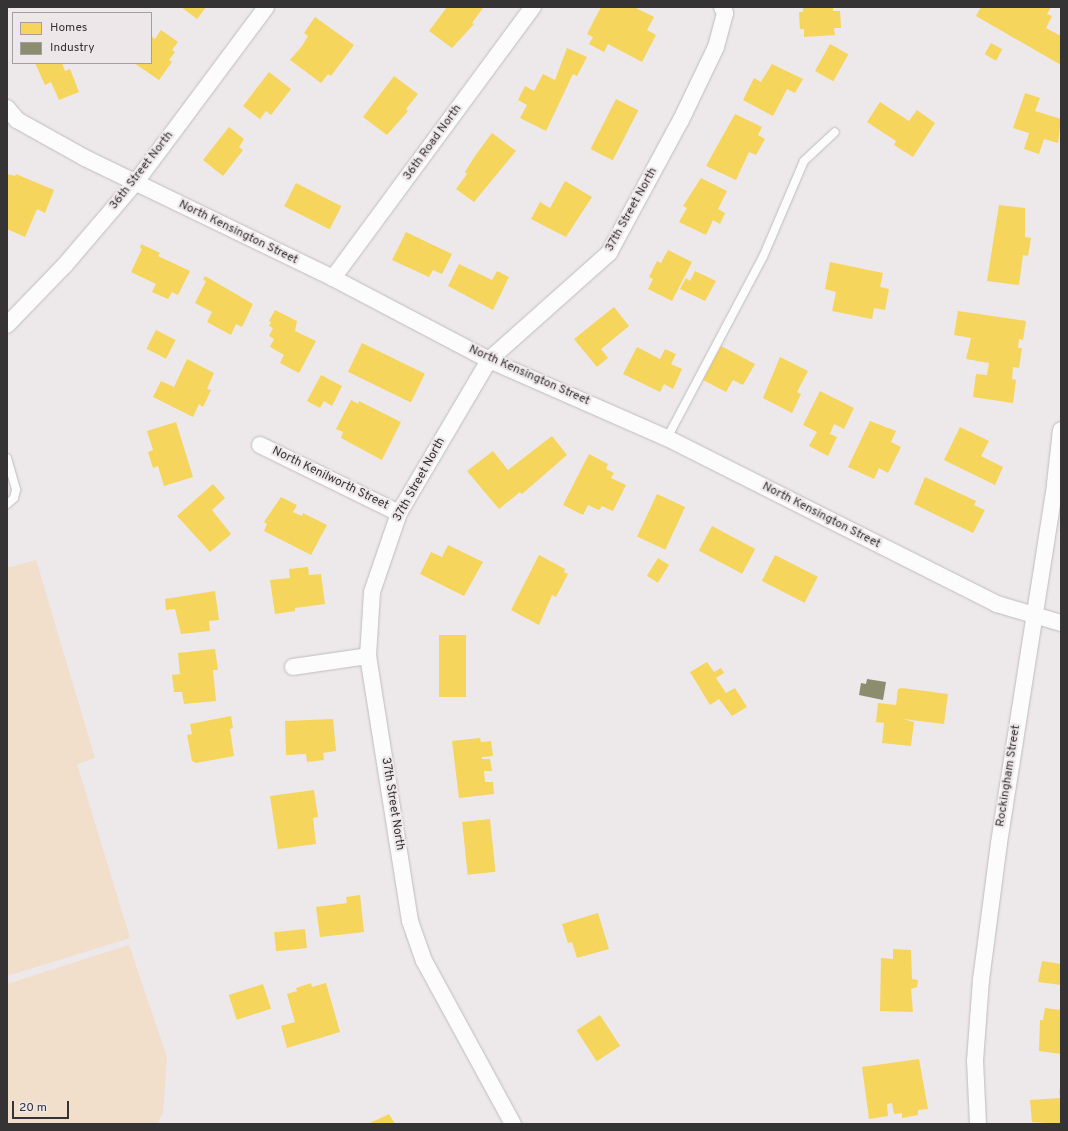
<!DOCTYPE html>
<html>
<head>
<meta charset="utf-8">
<style>
  body { margin:0 }
  #map { position:relative; width:1068px; height:1131px; overflow:hidden; background:#ede8ea; font-family:Overpass,sans-serif }
  div>[style] { position:absolute }
  [style*='--x'] { left:calc(var(--x)*1px); top:calc(var(--y)*1px); width:calc(var(--w)*1px); rotate:calc(var(--a)*1deg) }
  .green>* { inset:0; background:#f1decb }
  .homes>* { inset:0; background:#f6d55c; transform-origin:0 0 }
  .industry>* { inset:0; background:#8c8c6e }
  .roads { filter:drop-shadow(0 0 1px #c0bcbd) drop-shadow(0 0 1px #c0bcbd) }
  .service>* { height:8px; margin:-4px; padding:0 4px; transform-origin:4px; border-radius:4px; background:#fcfcfc }
  .minor>* { height:16px; margin:-8px; padding:0 8px; transform-origin:8px; border-radius:8px; background:#fcfcfc }
  span { translate:-50% -50%; white-space:nowrap; text-align:center; line-height:1.15; -webkit-text-stroke:4px #eee7e9; paint-order:stroke }
  .street-label { font-size:12px; color:#363334 }
  .frame { position:absolute; inset:0; border:8px solid #363334; pointer-events:none }
  .legend { position:absolute; left:12px; top:12px; width:140px; height:52px; box-sizing:border-box; background:#eee7e9; border:1px solid #a49fa1; margin:0; padding:5px 7px; list-style:none; font-size:12px; color:#363334 }
  .legend li { display:flex; align-items:center; gap:8px; height:20px }
  .legend b { width:20px; border:1px solid #a49fa1 }
  .scale { position:absolute; left:12px; top:1101px; width:57px; height:18px; box-sizing:border-box; border:2px solid #363334; border-top:0; padding-left:5px; font-size:12px; line-height:14px; white-space:nowrap; color:#363334; -webkit-text-stroke:3px #eee7e9; paint-order:stroke }
</style>
</head>
<body>
<div id="map">
  <div class="green">
    <div style="clip-path:polygon(36px 560px,95px 758px,77px 764px,130px 938px,7px 976px,7px 568px)"></div>
    <div style="clip-path:polygon(129px 945px,167px 1057px,163px 1113px,157px 1124px,7px 1124px,7px 984px)"></div>
  </div>
  <div class="homes">
    <div style="clip-path:polygon(181px 7px,206px 7px,197px 19px)"></div>
    <div style="clip-path:polygon(447px 7px,483px 8px,472px 23px,474px 24px,452px 48px,429px 31px)"></div>
    <div style="clip-path:polygon(601px 7px,634px 7px,654px 17px,647px 30px,656px 35px,642px 62px,608px 44px,604px 52px,589px 44px,593px 37px,587px 34px)"></div>
    <div style="clip-path:polygon(803px 7px,833px 7px,833px 11px,840px 11px,841px 28px,834px 28px,835px 35px,804px 37px,804px 29px,800px 29px,799px 12px,803px 12px)"></div>
    <div style="clip-path:polygon(981px 7px,1051px 7px,1047px 14px,1052px 16px,1046px 28px,1061px 36px,1061px 65px,976px 16px)"></div>
    <div style="clip-path:polygon(315px 17px,354px 45px,331px 76px,328px 74px,321px 83px,290px 60px,302px 46px,308px 36px,304px 33px)"></div>
    <div style="clip-path:polygon(161px 30px,178px 42px,172px 50px,175px 52px,169px 60px,172px 62px,159px 80px,134px 63px,151px 63px,151px 36px,155px 39px)"></div>
    <div style="left:991px;top:43px;width:13px;height:13px;rotate:29deg"></div>
    <div style="left:830px;top:44px;width:21px;height:31px;rotate:29deg"></div>
    <div style="clip-path:polygon(567px 48px,587px 57px,577px 76px,573px 74px,546px 131px,520px 118px,527px 105px,518px 100px,525px 86px,534px 91px,543px 74px,555px 80px)"></div>
    <div style="clip-path:polygon(35px 63px,62px 63px,65px 71px,70px 69px,79px 92px,59px 100px,51px 82px,45px 85px)"></div>
    <div style="clip-path:polygon(772px 64px,803px 79px,795px 93px,787px 89px,773px 116px,743px 100px,754px 78px,761px 82px)"></div>
    <div style="clip-path:polygon(269px 72px,291px 89px,271px 115px,266px 111px,260px 119px,243px 106px)"></div>
    <div style="clip-path:polygon(394px 76px,418px 94px,406px 109px,408px 111px,387px 135px,363px 117px)"></div>
    <div style="clip-path:polygon(1025px 93px,1040px 98px,1035px 111px,1061px 119px,1058px 143px,1044px 139px,1039px 154px,1024px 149px,1029px 133px,1013px 128px)"></div>
    <div style="left:616px;top:99px;width:25px;height:56px;rotate:27deg"></div>
    <div style="clip-path:polygon(880px 102px,909px 121px,917px 110px,935px 123px,913px 157px,894px 145px,896px 141px,867px 122px)"></div>
    <div style="clip-path:polygon(735px 114px,762px 127px,758px 135px,765px 139px,756px 155px,749px 152px,736px 180px,706px 166px)"></div>
    <div style="clip-path:polygon(229px 127px,244px 139px,239px 147px,243px 150px,223px 176px,203px 160px)"></div>
    <div style="clip-path:polygon(492px 133px,516px 151px,474px 202px,456px 189px,467px 174px,465px 172px,475px 156px)"></div>
    <div style="clip-path:polygon(7px 174px,15px 176px,16px 174px,54px 190px,45px 213px,37px 209px,25px 237px,7px 229px)"></div>
    <div style="clip-path:polygon(701px 178px,727px 191px,718px 209px,725px 213px,720px 224px,713px 220px,706px 235px,679px 222px,687px 208px,683px 206px)"></div>
    <div style="clip-path:polygon(565px 181px,592px 197px,566px 237px,531px 219px,540px 202px,550px 208px)"></div>
    <div style="left:296px;top:183px;width:51px;height:26px;rotate:27deg"></div>
    <div style="clip-path:polygon(999px 205px,1025px 208px,1025px 237px,1031px 238px,1028px 256px,1023px 255px,1019px 285px,987px 281px)"></div>
    <div style="clip-path:polygon(406px 232px,452px 254px,442px 274px,433px 270px,429px 277px,392px 260px)"></div>
    <div style="clip-path:polygon(141px 244px,160px 253px,158px 256px,190px 271px,178px 295px,172px 292px,168px 299px,152px 292px,156px 284px,131px 272px,142px 249px,140px 248px)"></div>
    <div style="clip-path:polygon(668px 250px,692px 262px,672px 301px,648px 289px,653px 279px,649px 277px,657px 261px,661px 263px)"></div>
    <div style="clip-path:polygon(830px 262px,883px 273px,880px 287px,889px 289px,885px 310px,874px 308px,872px 319px,832px 311px,836px 292px,825px 289px)"></div>
    <div style="clip-path:polygon(459px 264px,492px 280px,497px 271px,509px 277px,493px 310px,448px 286px)"></div>
    <div style="clip-path:polygon(695px 271px,716px 281px,705px 301px,680px 289px,686px 278px,690px 281px)"></div>
    <div style="clip-path:polygon(205px 276px,253px 304px,242px 327px,236px 324px,231px 335px,207px 322px,212px 312px,195px 303px,206px 281px,203px 280px)"></div>
    <div style="clip-path:polygon(614px 307px,629px 326px,601px 349px,608px 358px,597px 367px,574px 339px)"></div>
    <div style="clip-path:polygon(275px 310px,297px 321px,295px 331px,316px 341px,299px 373px,280px 363px,284px 355px,270px 347px,274px 339px,269px 336px,273px 328px,269px 326px,271px 322px,269px 321px)"></div>
    <div style="clip-path:polygon(958px 311px,1026px 321px,1023px 340px,1019px 339px,1018px 348px,1022px 348px,1019px 368px,1013px 367px,1012px 379px,1016px 380px,1013px 403px,973px 397px,976px 374px,987px 375px,989px 363px,966px 359px,971px 338px,954px 335px)"></div>
    <div style="left:156px;top:330px;width:22px;height:21px;rotate:27deg"></div>
    <div style="left:362px;top:343px;width:70px;height:32px;rotate:26deg"></div>
    <div style="clip-path:polygon(721px 346px,755px 364px,743px 385px,733px 380px,726px 392px,703px 380px)"></div>
    <div style="clip-path:polygon(637px 347px,660px 359px,665px 349px,676px 354px,671px 364px,682px 369px,673px 389px,664px 384px,660px 392px,623px 374px)"></div>
    <div style="clip-path:polygon(780px 357px,808px 371px,797px 392px,801px 394px,792px 413px,763px 398px)"></div>
    <div style="clip-path:polygon(187px 359px,214px 373px,207px 389px,211px 390px,203px 407px,199px 404px,193px 417px,153px 397px,161px 381px,174px 387px)"></div>
    <div style="clip-path:polygon(321px 375px,342px 386px,332px 406px,324px 401px,320px 408px,307px 401px)"></div>
    <div style="clip-path:polygon(820px 391px,854px 408px,844px 429px,834px 424px,830px 434px,837px 437px,828px 456px,809px 446px,817px 432px,803px 425px)"></div>
    <div style="clip-path:polygon(351px 400px,358px 404px,359px 401px,401px 422px,382px 460px,341px 438px,343px 432px,336px 429px)"></div>
    <div style="clip-path:polygon(870px 421px,896px 431px,891px 442px,901px 447px,888px 473px,879px 468px,874px 479px,848px 467px)"></div>
    <div style="clip-path:polygon(176px 422px,193px 477px,164px 486px,158px 466px,153px 468px,148px 452px,153px 450px,147px 431px)"></div>
    <div style="clip-path:polygon(960px 427px,989px 441px,981px 456px,1003px 467px,995px 485px,944px 460px)"></div>
    <div style="clip-path:polygon(552px 436px,567px 455px,522px 494px,520px 492px,499px 509px,467px 471px,493px 451px,508px 470px)"></div>
    <div style="clip-path:polygon(589px 454px,608px 464px,606px 469px,614px 473px,611px 478px,626px 485px,613px 511px,602px 506px,599px 510px,588px 505px,583px 515px,563px 505px)"></div>
    <div style="clip-path:polygon(925px 477px,976px 501px,974px 505px,985px 510px,973px 533px,914px 504px)"></div>
    <div style="clip-path:polygon(213px 484px,225px 498px,212px 510px,231px 534px,210px 552px,177px 516px)"></div>
    <div style="left:657px;top:494px;width:31px;height:47px;rotate:25deg"></div>
    <div style="clip-path:polygon(281px 497px,297px 505px,293px 512px,302px 516px,303px 513px,327px 525px,311px 555px,264px 531px,267px 524px,264px 522px)"></div>
    <div style="left:712px;top:526px;width:49px;height:28px;rotate:28deg"></div>
    <div style="clip-path:polygon(448px 545px,483px 562px,464px 596px,420px 574px,431px 552px,442px 557px)"></div>
    <div style="clip-path:polygon(539px 555px,565px 569px,564px 572px,568px 574px,556px 597px,552px 595px,539px 625px,511px 610px)"></div>
    <div style="left:775px;top:555px;width:48px;height:29px;rotate:27deg"></div>
    <div style="left:658px;top:558px;width:13px;height:21px;rotate:32deg"></div>
    <div style="clip-path:polygon(308px 567px,309px 575px,321px 574px,325px 604px,295px 608px,295px 611px,275px 614px,270px 580px,290px 578px,289px 569px)"></div>
    <div style="clip-path:polygon(215px 591px,219px 620px,209px 621px,210px 631px,181px 634px,175px 609px,166px 610px,165px 599px)"></div>
    <div style="left:439px;top:635px;width:27px;height:62px"></div>
    <div style="clip-path:polygon(215px 649px,218px 670px,213px 670px,216px 701px,184px 704px,182px 692px,174px 692px,172px 675px,180px 674px,178px 653px)"></div>
    <div style="clip-path:polygon(707px 662px,714px 672px,721px 668px,724px 673px,716px 678px,726px 693px,735px 688px,747px 707px,732px 716px,719px 699px,710px 705px,690px 672px)"></div>
    <div style="clip-path:polygon(902px 688px,948px 694px,944px 724px,903px 719px,914px 722px,911px 746px,882px 743px,884px 723px,876px 722px,878px 703px,896px 705px,898px 689px)"></div>
    <div style="clip-path:polygon(231px 716px,233px 728px,230px 729px,234px 756px,196px 763px,192px 761px,187px 735px,192px 734px,190px 724px)"></div>
    <div style="clip-path:polygon(333px 719px,336px 751px,323px 753px,324px 760px,307px 762px,306px 754px,286px 755px,285px 721px)"></div>
    <div style="clip-path:polygon(480px 738px,481px 742px,491px 741px,493px 756px,482px 757px,482px 759px,490px 759px,492px 771px,484px 771px,485px 782px,493px 782px,494px 794px,459px 798px,452px 741px)"></div>
    <div style="clip-path:polygon(314px 790px,318px 817px,313px 818px,316px 844px,278px 849px,270px 796px)"></div>
    <div style="left:490px;top:819px;width:53px;height:28px;rotate:84deg"></div>
    <div style="clip-path:polygon(360px 895px,364px 932px,320px 937px,316px 907px,347px 903px,346px 897px)"></div>
    <div style="clip-path:polygon(598px 913px,609px 949px,577px 958px,572px 942px,568px 943px,562px 924px)"></div>
    <div style="left:305px;top:929px;width:19px;height:31px;rotate:84deg"></div>
    <div style="clip-path:polygon(893px 949px,911px 950px,912px 979px,918px 980px,917px 987px,911px 989px,913px 1012px,880px 1011px,881px 958px,893px 959px)"></div>
    <div style="clip-path:polygon(1042px 961px,1061px 964px,1061px 985px,1038px 982px)"></div>
    <div style="clip-path:polygon(311px 983px,312px 987px,326px 983px,340px 1032px,287px 1048px,281px 1026px,295px 1022px,287px 994px,297px 991px,296px 988px)"></div>
    <div style="left:263px;top:984px;width:26px;height:36px;rotate:72deg"></div>
    <div style="clip-path:polygon(1045px 1008px,1061px 1010px,1061px 1054px,1039px 1051px,1040px 1020px,1043px 1020px)"></div>
    <div style="left:600px;top:1015px;width:37px;height:28px;rotate:57deg"></div>
    <div style="clip-path:polygon(919px 1059px,928px 1109px,918px 1110px,918px 1115px,902px 1118px,902px 1113px,894px 1114px,892px 1103px,887px 1104px,888px 1116px,869px 1119px,862px 1067px)"></div>
    <div style="clip-path:polygon(1059px 1090px,1061px 1090px,1061px 1124px,1032px 1122px,1030px 1100px,1060px 1098px)"></div>
    <div style="clip-path:polygon(389px 1114px,395px 1124px,368px 1124px)"></div>
  </div>
  <div class="industry">
    <div style="clip-path:polygon(867px 679px,886px 682px,883px 700px,859px 695px,861px 683px,866px 684px)"></div>
  </div>
  <div class="roads">
    <div class="service">
      <div style="--x:667;--y:438;--w:205;--a:-62.1"></div>
      <div style="--x:763;--y:257;--w:104;--a:-66.9"></div>
      <div style="--x:804;--y:161;--w:42;--a:-43.1"></div>
      <div style="--x:7;--y:458;--w:33;--a:74"></div>
      <div style="--x:16;--y:490;--w:8;--a:104"></div>
      <div style="--x:14;--y:498;--w:9;--a:139"></div>
    </div>
    <div class="minor">
      <div style="--x:7;--y:108;--w:16;--a:50"></div>
      <div style="--x:17;--y:120;--w:78;--a:29.2"></div>
      <div style="--x:85;--y:158;--w:276;--a:25.8"></div>
      <div style="--x:333;--y:278;--w:176;--a:27.7"></div>
      <div style="--x:489;--y:360;--w:194;--a:23.7"></div>
      <div style="--x:667;--y:438;--w:369;--a:26.7"></div>
      <div style="--x:997;--y:604;--w:67;--a:16.5"></div>
      <div style="--x:333;--y:278;--w:337;--a:-53.6"></div>
      <div style="--x:7;--y:325;--w:83;--a:-46"></div>
      <div style="--x:65;--y:265;--w:108;--a:-49.5"></div>
      <div style="--x:135;--y:183;--w:219;--a:-53.3"></div>
      <div style="--x:260;--y:445;--w:155;--a:26.1"></div>
      <div style="--x:293;--y:667;--w:76;--a:-8.3"></div>
      <div style="--x:513;--y:1124;--w:186;--a:-118.6"></div>
      <div style="--x:424;--y:961;--w:42;--a:-109.3"></div>
      <div style="--x:410;--y:921;--w:268;--a:-99"></div>
      <div style="--x:368;--y:656;--w:64;--a:-86.4"></div>
      <div style="--x:372;--y:592;--w:83;--a:-71.1"></div>
      <div style="--x:399;--y:513;--w:178;--a:-59.5"></div>
      <div style="--x:489;--y:360;--w:161;--a:-41.7"></div>
      <div style="--x:609;--y:253;--w:151;--a:-61.6"></div>
      <div style="--x:681;--y:120;--w:81;--a:-64.4"></div>
      <div style="--x:716;--y:47;--w:35;--a:-75"></div>
      <div style="--x:725;--y:13;--w:7;--a:-117"></div>
      <div style="--x:978;--y:1124;--w:63;--a:-92.7"></div>
      <div style="--x:975;--y:1061;--w:81;--a:-85.8"></div>
      <div style="--x:981;--y:980;--w:138;--a:-82.5"></div>
      <div style="--x:999;--y:843;--w:363;--a:-81.1"></div>
      <div style="--x:1055;--y:484;--w:54;--a:-83.7"></div>
    </div>
  </div>
  <div class="street-label">
    <span style="left:433px;top:143px;rotate:-54deg">36th Road North</span>
    <span style="left:142px;top:171px;rotate:-52deg">36th Street North</span>
    <span style="left:632px;top:210px;rotate:-61deg">37th Street North</span>
    <span style="left:238px;top:233px;rotate:26deg">North Kensington Street</span>
    <span style="left:529px;top:376px;rotate:24deg">North Kensington Street</span>
    <span style="left:330px;top:479px;rotate:26deg">North Kenilworth Street</span>
    <span style="left:420px;top:480px;rotate:-61deg">37th Street North</span>
    <span style="left:821px;top:516px;rotate:27deg">North Kensington Street</span>
    <span style="left:1009px;top:776px;rotate:-81deg">Rockingham Street</span>
    <span style="left:392px;top:804px;rotate:81deg">37th Street North</span>
  </div>
  <div class="frame"></div>
  <ul class="legend">
  <li><b style="height:11px;background:#f6d55c"></b>Homes</li>
  <li><b style="height:11px;background:#8c8c6e"></b>Industry</li>
  </ul>
  <div class="scale">20 m</div>
</div>
</body>
</html>
